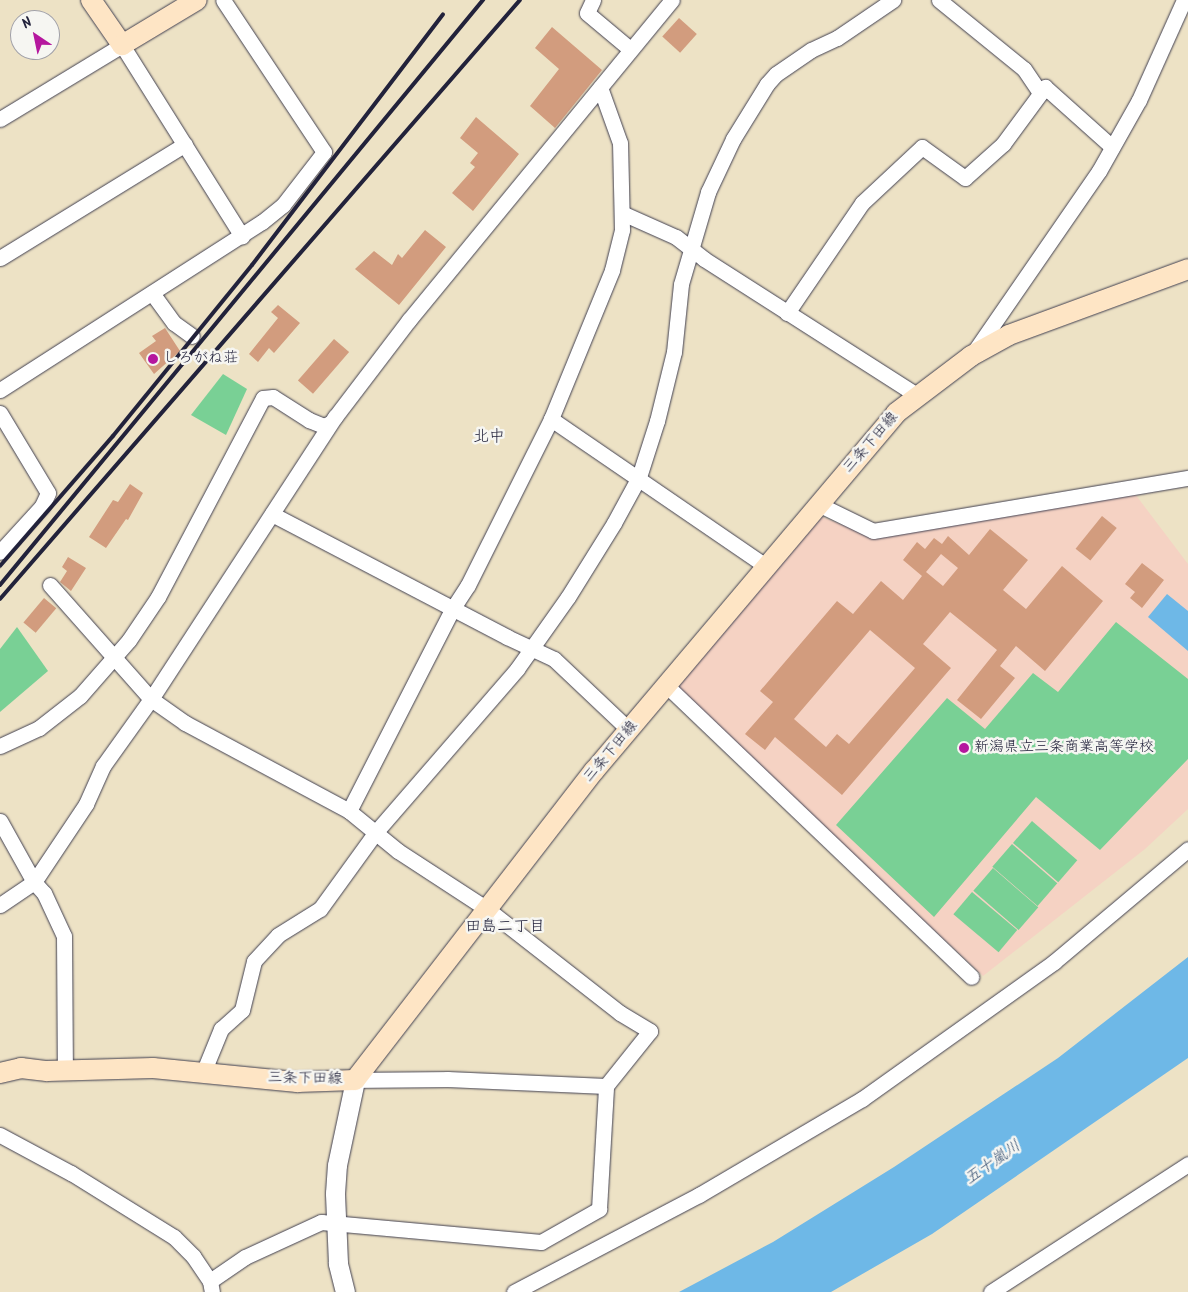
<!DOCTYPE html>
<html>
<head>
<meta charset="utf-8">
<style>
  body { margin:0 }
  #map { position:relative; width:1188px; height:1292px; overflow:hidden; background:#ede2c5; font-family:Kalam,"Klee One",sans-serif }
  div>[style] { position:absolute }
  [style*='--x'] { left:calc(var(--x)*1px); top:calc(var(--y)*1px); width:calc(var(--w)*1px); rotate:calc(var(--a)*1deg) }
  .built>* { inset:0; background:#f5d2c3 }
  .green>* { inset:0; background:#79d095; transform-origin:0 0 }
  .water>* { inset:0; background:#6eb8e7 }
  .building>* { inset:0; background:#d29c7e; transform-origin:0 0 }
  .roads { filter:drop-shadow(0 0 1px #403f50) drop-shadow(0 0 1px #403f50) }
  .minor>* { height:15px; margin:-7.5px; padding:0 7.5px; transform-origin:7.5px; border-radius:7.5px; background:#fff }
  .tertiary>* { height:19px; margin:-9.5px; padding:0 9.5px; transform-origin:9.5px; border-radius:9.5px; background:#fff }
  .secondary>* { height:20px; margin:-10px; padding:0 10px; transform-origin:10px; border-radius:10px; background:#fee5c5 }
  .rail>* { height:4px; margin:-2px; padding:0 2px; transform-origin:2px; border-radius:2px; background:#22223b }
  .dots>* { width:14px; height:14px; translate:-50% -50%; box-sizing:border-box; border:2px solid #f6f6f2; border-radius:50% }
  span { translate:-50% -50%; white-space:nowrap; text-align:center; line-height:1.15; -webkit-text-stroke:5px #f6f6f2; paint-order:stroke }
  .poi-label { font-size:15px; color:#22223b }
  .left { translate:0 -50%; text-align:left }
  .street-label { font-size:15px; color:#22223b }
  .neighbourhood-label { font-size:16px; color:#22223b }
  .water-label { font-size:16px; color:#3d5677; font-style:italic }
  .north { position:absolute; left:10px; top:10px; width:50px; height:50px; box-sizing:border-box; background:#f6f6f2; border:1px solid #a1a1a9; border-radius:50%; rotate:326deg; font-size:14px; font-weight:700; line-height:20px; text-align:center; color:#22223b }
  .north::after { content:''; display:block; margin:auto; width:18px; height:22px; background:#b5179e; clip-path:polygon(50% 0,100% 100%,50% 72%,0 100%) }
</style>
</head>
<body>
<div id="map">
  <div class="built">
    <div style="clip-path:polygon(1132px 490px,1188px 564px,1188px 809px,1145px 849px,983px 976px,675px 687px,822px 517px,873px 537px)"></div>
  </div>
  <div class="green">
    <div style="clip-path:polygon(223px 374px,247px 389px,226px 435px,191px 415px)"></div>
    <div style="clip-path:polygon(1116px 622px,1188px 679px,1188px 759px,1100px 850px,1036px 797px,934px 917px,836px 825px,947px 698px,985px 729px,1033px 673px,1058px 692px)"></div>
    <div style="clip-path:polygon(17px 627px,48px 671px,0 712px,0 649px)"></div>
    <div style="left:1032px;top:821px;width:60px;height:29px;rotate:41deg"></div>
    <div style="left:1012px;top:844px;width:60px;height:30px;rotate:41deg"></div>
    <div style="left:993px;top:868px;width:60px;height:30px;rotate:41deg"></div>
    <div style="left:972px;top:892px;width:59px;height:29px;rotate:40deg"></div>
  </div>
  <div class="water">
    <div style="clip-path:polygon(1167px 594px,1188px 611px,1188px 651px,1148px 617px)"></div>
    <div style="clip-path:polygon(1188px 957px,1188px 1058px,932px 1234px,831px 1292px,679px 1292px,773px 1242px,894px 1167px,1058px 1058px)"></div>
  </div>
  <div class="building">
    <div style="left:679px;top:18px;width:24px;height:25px;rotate:42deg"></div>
    <div style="clip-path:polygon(552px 27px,602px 70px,555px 128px,530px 106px,559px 69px,535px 48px)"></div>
    <div style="clip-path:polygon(476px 117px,519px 154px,473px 211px,452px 193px,475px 167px,470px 163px,478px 153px,460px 138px)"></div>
    <div style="clip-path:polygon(425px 230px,446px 247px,399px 305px,355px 269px,374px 251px,392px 265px,398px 254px,402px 258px)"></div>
    <div style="clip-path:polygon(278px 305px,300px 323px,274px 353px,269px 348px,258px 362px,249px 354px,278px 318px,271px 312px)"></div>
    <div style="clip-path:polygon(165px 328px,180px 351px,154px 374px,139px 353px,156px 341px,152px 336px)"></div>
    <div style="left:334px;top:339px;width:20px;height:55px;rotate:41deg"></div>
    <div style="clip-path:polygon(130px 484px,143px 493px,128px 520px,126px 519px,106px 548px,89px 537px,113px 500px,118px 502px)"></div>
    <div style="left:1102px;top:516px;width:19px;height:42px;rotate:39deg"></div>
    <div style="clip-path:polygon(evenodd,990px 529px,1028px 560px,1003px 590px,1026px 609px,1062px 566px,1103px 601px,1045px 671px,1016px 646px,1000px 666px,1015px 678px,981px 719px,957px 700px,997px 650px,950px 612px,923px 644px,951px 668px,842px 795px,775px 737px,765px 750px,745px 734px,773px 702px,760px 691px,837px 601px,853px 614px,881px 581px,903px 600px,922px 576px,903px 560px,917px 542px,925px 549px,934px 538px,942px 544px,948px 536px,969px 555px,990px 529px,941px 554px,958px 568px,943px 586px,926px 572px,941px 554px,990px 529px,870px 630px,915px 668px,849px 744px,837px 734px,826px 747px,794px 719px,870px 630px)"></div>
    <div style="clip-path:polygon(68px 557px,86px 568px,71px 591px,60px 582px,67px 571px,62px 567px)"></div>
    <div style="clip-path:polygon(1142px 563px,1164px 580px,1142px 608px,1130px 598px,1135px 592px,1125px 584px)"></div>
    <div style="left:44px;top:598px;width:16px;height:32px;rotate:40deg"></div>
  </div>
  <div class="roads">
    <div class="minor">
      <div style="--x:593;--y:0;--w:14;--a:115"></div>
      <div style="--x:587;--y:13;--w:56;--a:39.9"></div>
      <div style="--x:939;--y:0;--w:109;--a:39.1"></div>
      <div style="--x:1024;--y:69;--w:29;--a:56"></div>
      <div style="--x:0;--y:119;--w:143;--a:-31.2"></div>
      <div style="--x:122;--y:45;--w:226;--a:57.9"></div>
      <div style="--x:622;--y:213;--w:59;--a:24"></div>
      <div style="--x:676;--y:237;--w:36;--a:38"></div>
      <div style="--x:704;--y:259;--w:254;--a:32.6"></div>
      <div style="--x:0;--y:258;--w:217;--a:-31.6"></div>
      <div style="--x:152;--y:293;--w:37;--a:54"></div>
      <div style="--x:174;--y:323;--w:22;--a:36"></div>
      <div style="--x:787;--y:313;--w:133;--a:-55.7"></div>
      <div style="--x:862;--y:203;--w:82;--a:-43"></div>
      <div style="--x:922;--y:147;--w:53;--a:35.8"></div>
      <div style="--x:965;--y:178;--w:51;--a:-41.8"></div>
      <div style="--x:1003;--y:144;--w:71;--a:-53.6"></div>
      <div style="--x:1045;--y:87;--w:90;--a:41.8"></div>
      <div style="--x:974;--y:352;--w:220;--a:-55.4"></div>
      <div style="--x:1099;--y:171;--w:81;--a:-60.6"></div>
      <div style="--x:1139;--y:100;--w:110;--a:-65.8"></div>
      <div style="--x:0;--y:390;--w:311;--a:-32.7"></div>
      <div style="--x:262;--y:222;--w:27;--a:-39"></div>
      <div style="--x:283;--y:205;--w:67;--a:-52.3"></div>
      <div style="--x:324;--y:152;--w:182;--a:-123.6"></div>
      <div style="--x:0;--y:413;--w:93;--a:59"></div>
      <div style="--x:48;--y:493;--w:14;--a:115"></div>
      <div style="--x:42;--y:506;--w:62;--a:132.4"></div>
      <div style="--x:551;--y:419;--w:260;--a:34.4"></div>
      <div style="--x:818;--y:504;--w:61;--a:26.1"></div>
      <div style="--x:873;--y:531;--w:319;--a:-9.6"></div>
      <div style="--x:272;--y:514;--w:265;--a:27.6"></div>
      <div style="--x:507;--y:637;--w:52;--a:25.1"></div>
      <div style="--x:554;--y:659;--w:103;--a:43.4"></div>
      <div style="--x:50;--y:585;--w:152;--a:48.5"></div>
      <div style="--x:151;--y:699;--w:42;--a:35.2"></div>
      <div style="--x:185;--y:723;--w:186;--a:28.2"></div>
      <div style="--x:349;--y:811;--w:63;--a:39.2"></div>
      <div style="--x:398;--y:851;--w:106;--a:33.1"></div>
      <div style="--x:487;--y:909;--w:169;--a:38"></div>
      <div style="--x:620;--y:1013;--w:35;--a:31"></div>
      <div style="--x:650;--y:1031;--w:70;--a:128.7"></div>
      <div style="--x:606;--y:1086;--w:159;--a:-177.5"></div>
      <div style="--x:447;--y:1079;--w:92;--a:179.4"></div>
      <div style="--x:667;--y:686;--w:421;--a:43.7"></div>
      <div style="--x:0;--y:746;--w:43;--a:-24.8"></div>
      <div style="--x:39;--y:728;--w:52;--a:-38"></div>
      <div style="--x:80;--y:696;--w:74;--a:-48.8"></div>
      <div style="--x:129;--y:640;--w:52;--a:-56"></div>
      <div style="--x:158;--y:597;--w:225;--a:-62.2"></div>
      <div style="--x:263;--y:398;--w:10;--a:-6"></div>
      <div style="--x:273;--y:397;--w:43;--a:32.6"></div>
      <div style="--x:309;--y:420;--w:16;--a:22"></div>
      <div style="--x:324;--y:426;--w:7;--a:-27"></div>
      <div style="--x:349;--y:811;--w:228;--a:-62.9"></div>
      <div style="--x:453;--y:608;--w:27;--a:-57"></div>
      <div style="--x:468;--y:585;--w:186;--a:-63.4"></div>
      <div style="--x:551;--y:419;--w:161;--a:-67.7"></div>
      <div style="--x:612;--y:270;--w:41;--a:-76"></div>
      <div style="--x:622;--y:230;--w:87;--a:-91.3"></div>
      <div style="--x:620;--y:143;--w:59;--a:-109.7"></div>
      <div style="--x:0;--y:821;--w:70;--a:60.9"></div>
      <div style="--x:34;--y:882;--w:15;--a:48"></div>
      <div style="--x:44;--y:893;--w:47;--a:65.1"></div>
      <div style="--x:64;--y:936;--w:135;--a:89.6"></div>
      <div style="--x:0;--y:905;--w:41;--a:-34.1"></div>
      <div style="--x:34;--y:882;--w:94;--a:-56.3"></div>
      <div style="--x:86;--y:804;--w:42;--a:-65.9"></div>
      <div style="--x:103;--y:766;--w:82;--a:-54.4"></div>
      <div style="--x:151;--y:699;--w:337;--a:-56.9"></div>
      <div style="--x:335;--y:417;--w:122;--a:-52.7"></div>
      <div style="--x:409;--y:320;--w:414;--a:-50.6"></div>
      <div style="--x:203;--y:1073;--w:48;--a:-67.8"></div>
      <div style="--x:221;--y:1029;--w:28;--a:-42"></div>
      <div style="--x:242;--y:1010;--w:50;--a:-76.2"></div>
      <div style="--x:254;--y:961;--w:35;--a:-47"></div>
      <div style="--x:278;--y:935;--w:49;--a:-31.8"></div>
      <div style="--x:320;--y:909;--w:94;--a:-54.1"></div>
      <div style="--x:375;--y:833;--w:217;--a:-49.1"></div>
      <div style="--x:517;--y:669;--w:88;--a:-54.7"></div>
      <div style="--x:568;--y:597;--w:87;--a:-58.1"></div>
      <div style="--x:614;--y:523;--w:52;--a:-61.5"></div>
      <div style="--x:639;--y:477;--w:59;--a:-72.2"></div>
      <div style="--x:657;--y:421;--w:71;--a:-76.2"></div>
      <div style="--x:674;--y:352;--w:68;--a:-84.1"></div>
      <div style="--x:681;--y:284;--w:96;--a:-73.6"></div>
      <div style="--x:708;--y:192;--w:59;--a:-64.7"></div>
      <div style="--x:733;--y:139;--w:65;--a:-58.3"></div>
      <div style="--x:767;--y:84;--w:13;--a:-48"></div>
      <div style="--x:776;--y:74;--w:42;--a:-34.4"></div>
      <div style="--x:811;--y:50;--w:29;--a:-25"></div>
      <div style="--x:837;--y:38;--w:68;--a:-34.2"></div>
      <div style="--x:0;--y:1135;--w:81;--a:28.2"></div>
      <div style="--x:71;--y:1173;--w:121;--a:31.9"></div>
      <div style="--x:174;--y:1237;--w:27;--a:45"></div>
      <div style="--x:193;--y:1256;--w:30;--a:56"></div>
      <div style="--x:210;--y:1281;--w:11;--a:80"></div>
      <div style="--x:210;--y:1281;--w:42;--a:-34.4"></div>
      <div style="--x:245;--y:1257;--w:84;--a:-24.7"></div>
      <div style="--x:321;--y:1222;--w:221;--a:5.2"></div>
      <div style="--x:541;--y:1242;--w:67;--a:-29.6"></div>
      <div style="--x:599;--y:1209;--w:123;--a:-86.7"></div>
      <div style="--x:514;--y:1292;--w:209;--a:-27.7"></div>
      <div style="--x:699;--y:1195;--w:189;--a:-30.5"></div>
      <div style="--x:862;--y:1099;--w:236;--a:-35.5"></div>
      <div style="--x:1054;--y:962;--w:175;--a:-40.1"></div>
      <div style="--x:991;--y:1292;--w:235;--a:-33"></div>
    </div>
    <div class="tertiary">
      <div style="--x:345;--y:1292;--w:30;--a:-104"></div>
      <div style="--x:338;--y:1263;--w:70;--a:-92.5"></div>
      <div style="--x:335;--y:1193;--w:28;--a:-86"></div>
      <div style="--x:337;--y:1165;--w:87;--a:-78"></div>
    </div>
    <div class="secondary">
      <div style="--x:91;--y:0;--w:55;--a:55.4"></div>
      <div style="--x:122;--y:45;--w:87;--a:-31"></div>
      <div style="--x:0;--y:1073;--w:22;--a:-13"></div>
      <div style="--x:21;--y:1068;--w:26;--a:7"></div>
      <div style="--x:47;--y:1071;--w:106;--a:-1.6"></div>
      <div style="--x:153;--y:1068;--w:145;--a:5.6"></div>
      <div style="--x:297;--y:1082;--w:58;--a:-2"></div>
      <div style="--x:355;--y:1080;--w:391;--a:-52.3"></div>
      <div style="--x:594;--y:771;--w:468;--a:-49.8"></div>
      <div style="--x:896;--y:413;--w:94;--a:-37.2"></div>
      <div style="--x:971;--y:356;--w:43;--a:-28.9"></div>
      <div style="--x:1009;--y:335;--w:191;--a:-20.2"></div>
    </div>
  </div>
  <div class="rail">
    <div style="--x:0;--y:566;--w:172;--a:-49"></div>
    <div style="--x:113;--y:436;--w:220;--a:-50.9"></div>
    <div style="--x:252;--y:265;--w:315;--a:-52.7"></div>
    <div style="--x:0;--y:585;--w:759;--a:-50.46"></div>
    <div style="--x:0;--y:599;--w:793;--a:-49.04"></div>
  </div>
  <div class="dots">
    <div style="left:153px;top:359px;background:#b5179e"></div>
    <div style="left:964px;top:748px;background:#b5179e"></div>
  </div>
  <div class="poi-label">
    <span class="left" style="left:163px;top:359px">しろがね荘</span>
    <span class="left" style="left:974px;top:748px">新潟県立三条商業高等学校</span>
  </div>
  <div class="street-label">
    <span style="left:871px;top:443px;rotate:-49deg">三条下田線</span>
    <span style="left:611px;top:752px;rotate:-50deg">三条下田線</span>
    <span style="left:305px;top:1079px;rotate:1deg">三条下田線</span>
  </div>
  <div class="neighbourhood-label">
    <span style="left:489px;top:437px">北中</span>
    <span style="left:505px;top:927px">田島二丁目</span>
  </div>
  <div class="water-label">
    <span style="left:993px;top:1163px;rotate:-35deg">五十嵐川</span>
  </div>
  <div class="north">N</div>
</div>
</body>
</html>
